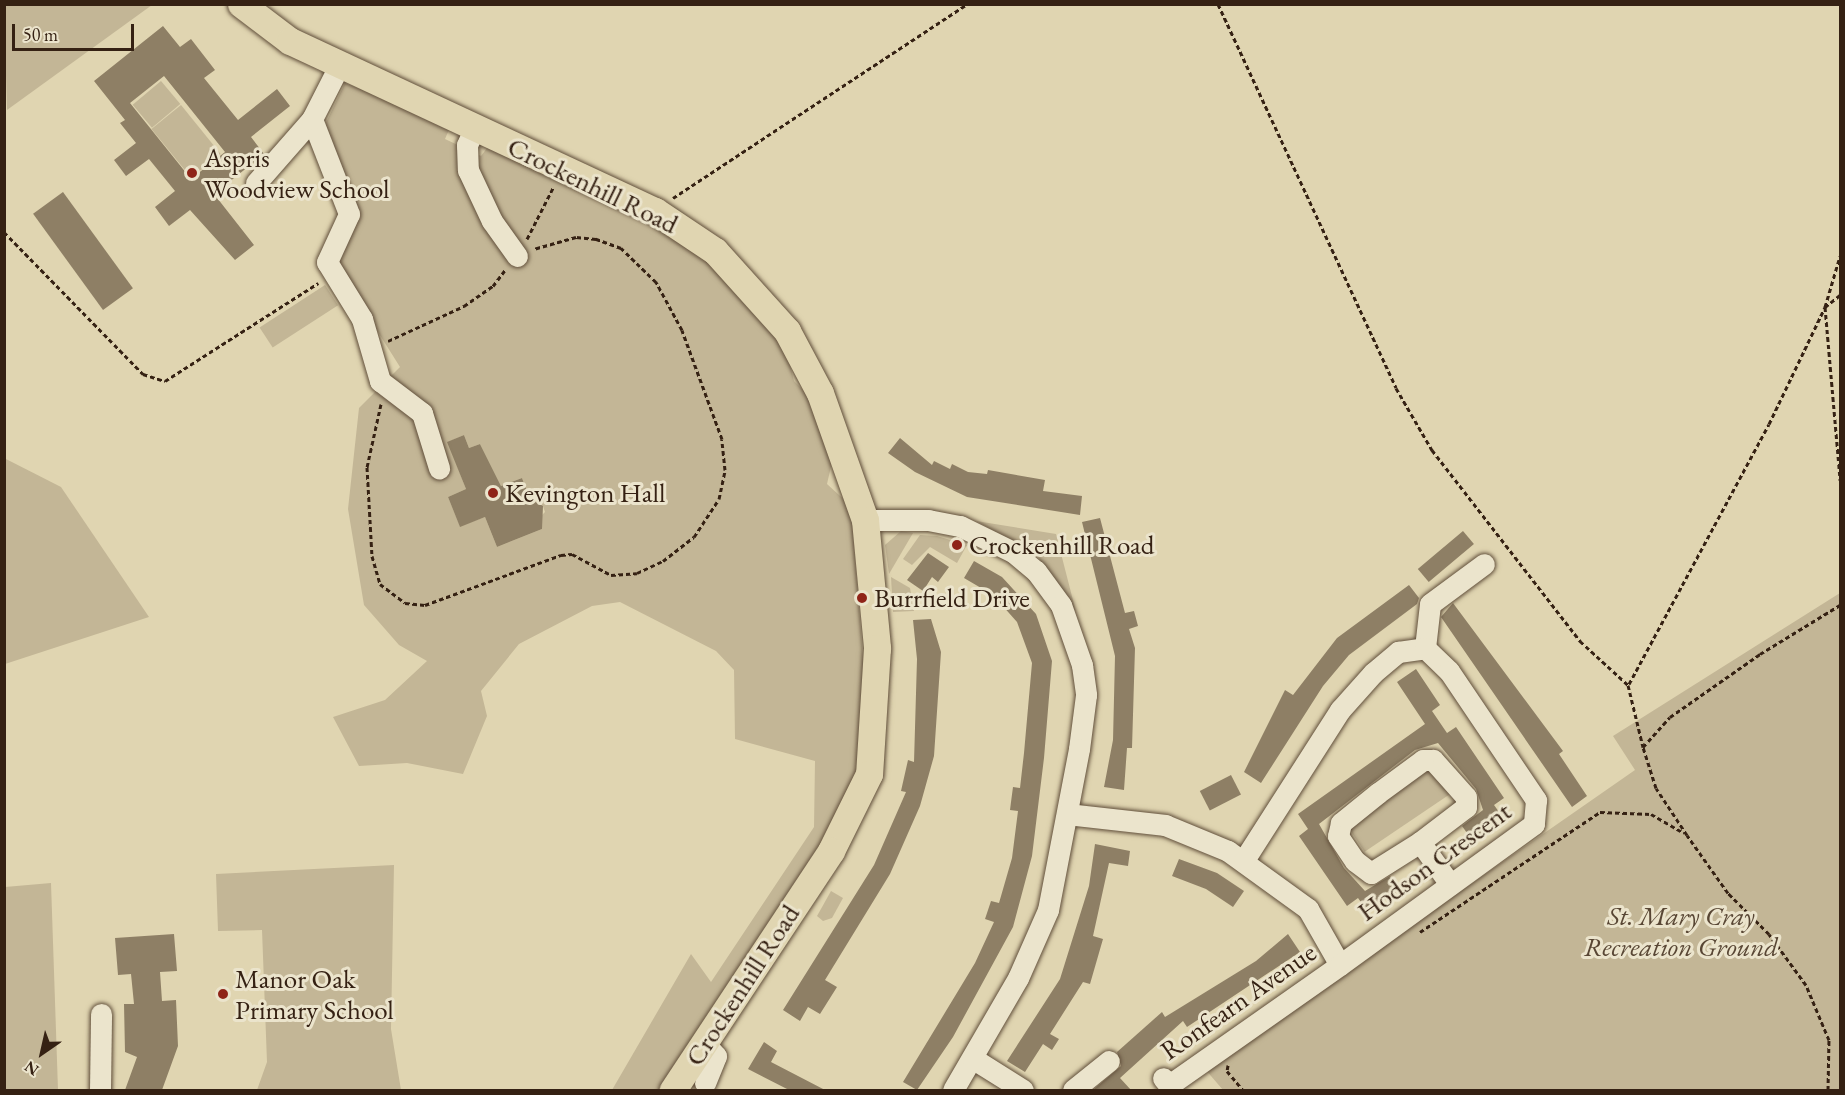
<!DOCTYPE html>
<html>
<head>
<meta charset="utf-8">
<style>
  body { margin:0 }
  #map { position:relative; width:1845px; height:1095px; overflow:hidden; background:#e0d5b1; font-family:"EB Garamond",serif }
  div>[style] { position:absolute }
  [style*='--x'] { left:calc(var(--x)*1px); top:calc(var(--y)*1px); width:calc(var(--w)*1px); rotate:calc(var(--a)*1deg) }
  .green>* { inset:0; background:#c3b696; transform-origin:0 0 }
  .building>* { inset:0; background:#8e7f65; transform-origin:0 0 }
  .path>* { height:3px; margin-top:-1.5px; transform-origin:0; background:repeating-linear-gradient(90deg,#352113 0 4.5px,transparent 0 7.5px) }
  .roads { filter:drop-shadow(0 0 2px #604e3a) drop-shadow(0 0 2px #604e3a) }
  .minor>* { height:21px; margin:-10.5px; padding:0 10.5px; transform-origin:10.5px; border-radius:10.5px; background:#ebe4cc }
  .major>* { height:27px; margin:-13.5px; padding:0 13.5px; transform-origin:13.5px; border-radius:13.5px; background:#e0d5b1 }
  .dots>* { width:16px; height:16px; translate:-50% -50%; box-sizing:border-box; border:3px solid #ebe4cc; border-radius:50% }
  span { translate:-50% -50%; white-space:nowrap; text-align:center; line-height:1.15; -webkit-text-stroke:6px #ebe4cc; paint-order:stroke }
  .poi-label { font-size:27px; color:#352113 }
  .left { translate:0 -50%; text-align:left }
  .street-label { font-size:27px; color:#352113 }
  .park-label { font-size:27px; color:#584634; font-style:italic }
  .frame { position:absolute; inset:0; border:6px solid #352113; pointer-events:none }
  .north { position:absolute; left:12px; top:1023px; width:60px; height:60px; -webkit-text-stroke:4px #ebe4cc; paint-order:stroke; rotate:214deg; font-size:16px; font-weight:700; line-height:24px; text-align:center; color:#352113 }
  .north::after { content:''; display:block; margin:auto; width:21px; height:27px; background:#352113; clip-path:polygon(50% 0,100% 100%,50% 72%,0 100%) }
  .scale { position:absolute; left:12px; top:24px; width:122px; height:27px; box-sizing:border-box; border:3px solid #352113; border-top:0; padding-left:8px; font-size:18px; line-height:21px; white-space:nowrap; color:#352113; -webkit-text-stroke:4px #ebe4cc; paint-order:stroke }
</style>
</head>
<body>
<div id="map">
  <div class="green">
    <div style="clip-path:polygon(4px 5px,5px 4px,152px 5px,7px 110px)"></div>
    <div style="left:161px;top:81px;width:30px;height:37px;rotate:50deg"></div>
    <div style="clip-path:polygon(evenodd,345px 83px,451px 125px,445px 139px,481px 156px,491px 143px,642px 212px,709px 258px,783px 337px,794px 381px,821px 408px,835px 449px,827px 484px,851px 506px,864px 672px,861px 759px,831px 833px,665px 1090px,612px 1090px,691px 954px,711px 982px,814px 827px,815px 761px,735px 739px,734px 670px,716px 651px,620px 602px,592px 606px,519px 644px,481px 691px,487px 716px,463px 774px,407px 763px,359px 766px,333px 717px,385px 700px,427px 661px,399px 645px,364px 605px,348px 509px,359px 408px,400px 367px,334px 262px,358px 216px,323px 129px,345px 83px,464px 435px,469px 448px,480px 444px,501px 486px,522px 478px,533px 505px,543px 506px,545px 512px,538px 519px,542px 529px,497px 547px,485px 517px,460px 526px,448px 497px,466px 489px,448px 442px,464px 435px)"></div>
    <div style="left:181px;top:105px;width:63px;height:38px;rotate:51deg"></div>
    <div style="left:325px;top:285px;width:24px;height:78px;rotate:57deg"></div>
    <div style="clip-path:polygon(4px 458px,61px 487px,149px 617px,5px 664px)"></div>
    <div style="clip-path:polygon(976px 521px,1056px 534px,1076px 612px,1036px 554px)"></div>
    <div style="clip-path:polygon(901px 531px,913px 533px,889px 574px,885px 545px)"></div>
    <div style="clip-path:polygon(920px 535px,937px 536px,967px 545px,957px 563px,930px 547px,912px 565px,903px 559px)"></div>
    <div style="clip-path:polygon(891px 577px,910px 588px,914px 611px,893px 612px)"></div>
    <div style="clip-path:polygon(1840px 593px,1840px 1090px,1223px 1090px,1205px 1069px,1635px 770px,1613px 736px)"></div>
    <div style="left:1433px;top:767px;width:32px;height:104px;rotate:56deg"></div>
    <div style="clip-path:polygon(394px 865px,391px 1029px,401px 1090px,257px 1090px,267px 1062px,262px 930px,218px 931px,216px 874px)"></div>
    <div style="clip-path:polygon(51px 883px,58px 1090px,5px 1090px,5px 887px)"></div>
    <div style="clip-path:polygon(831px 891px,843px 898px,832px 918px,823px 921px,817px 916px)"></div>
  </div>
  <div class="building">
    <div style="clip-path:polygon(evenodd,163px 26px,180px 47px,191px 39px,215px 70px,204px 78px,238px 120px,277px 89px,290px 106px,251px 137px,264px 154px,214px 194px,254px 245px,235px 260px,190px 210px,169px 226px,155px 207px,175px 191px,149px 159px,126px 176px,114px 160px,136px 143px,120px 123px,125px 120px,94px 81px,163px 26px,164px 76px,225px 152px,191px 179px,130px 103px,164px 76px)"></div>
    <div style="left:63px;top:192px;width:119px;height:37px;rotate:54deg"></div>
    <div style="clip-path:polygon(464px 435px,469px 448px,480px 444px,501px 486px,522px 478px,530px 499px,543px 506px,542px 529px,497px 547px,485px 517px,460px 527px,448px 497px,466px 489px,447px 442px)"></div>
    <div style="clip-path:polygon(900px 438px,932px 465px,934px 461px,950px 469px,952px 464px,968px 472px,987px 474px,988px 470px,1045px 480px,1043px 491px,1082px 496px,1080px 515px,967px 497px,915px 472px,888px 453px)"></div>
    <div style="clip-path:polygon(1100px 518px,1125px 613px,1134px 611px,1138px 626px,1129px 629px,1135px 648px,1132px 748px,1127px 748px,1124px 790px,1104px 787px,1113px 740px,1115px 656px,1082px 522px)"></div>
    <div style="left:1463px;top:531px;width:17px;height:59px;rotate:50deg"></div>
    <div style="clip-path:polygon(928px 553px,949px 567px,938px 582px,932px 577px,923px 591px,907px 580px)"></div>
    <div style="clip-path:polygon(974px 561px,1002px 577px,1036px 614px,1052px 661px,1044px 758px,1032px 856px,1013px 927px,953px 1037px,917px 1090px,903px 1082px,975px 963px,994px 922px,985px 919px,991px 901px,999px 903px,1012px 858px,1018px 811px,1010px 810px,1011px 802px,1013px 787px,1020px 788px,1024px 753px,1032px 663px,1017px 622px,993px 595px,964px 578px)"></div>
    <div style="clip-path:polygon(1409px 585px,1419px 598px,1417px 604px,1349px 655px,1323px 686px,1261px 783px,1244px 772px,1285px 690px,1293px 695px,1337px 638px)"></div>
    <div style="clip-path:polygon(1453px 603px,1563px 751px,1559px 754px,1587px 796px,1572px 807px,1441px 617px)"></div>
    <div style="clip-path:polygon(931px 619px,941px 652px,934px 756px,920px 806px,890px 874px,825px 980px,837px 987px,820px 1014px,808px 1007px,800px 1021px,783px 1010px,874px 865px,906px 792px,901px 791px,908px 760px,914px 762px,917px 659px,913px 620px)"></div>
    <div style="clip-path:polygon(1416px 669px,1440px 705px,1432px 711px,1447px 733px,1456px 727px,1504px 798px,1494px 805px,1504px 819px,1472px 840px,1462px 826px,1483px 810px,1476px 789px,1438px 743px,1415px 750px,1319px 824px,1344px 868px,1365px 891px,1390px 876px,1399px 890px,1368px 912px,1358px 898px,1347px 906px,1299px 836px,1308px 829px,1298px 814px,1425px 724px,1397px 682px)"></div>
    <div style="left:1231px;top:775px;width:22px;height:35px;rotate:63deg"></div>
    <div style="clip-path:polygon(1095px 844px,1130px 851px,1128px 866px,1109px 863px,1093px 936px,1103px 939px,1090px 984px,1083px 982px,1050px 1034px,1059px 1039px,1052px 1050px,1043px 1044px,1025px 1072px,1007px 1061px,1060px 979px,1089px 886px)"></div>
    <div style="clip-path:polygon(1179px 859px,1217px 873px,1244px 891px,1233px 907px,1206px 889px,1172px 876px)"></div>
    <div style="clip-path:polygon(174px 934px,177px 971px,160px 972px,162px 1001px,176px 1000px,178px 1046px,162px 1090px,125px 1090px,137px 1057px,125px 1052px,124px 1004px,134px 1004px,131px 974px,118px 975px,115px 938px)"></div>
    <div style="clip-path:polygon(1288px 934px,1300px 952px,1187px 1027px,1183px 1021px,1120px 1078px,1131px 1090px,1093px 1090px,1121px 1066px,1117px 1052px,1162px 1012px,1165px 1017px,1256px 961px)"></div>
    <div style="clip-path:polygon(764px 1042px,777px 1051px,771px 1062px,825px 1090px,789px 1090px,748px 1069px)"></div>
  </div>
  <div class="path">
    <div style="--x:1218;--y:4;--w:423;--a:65.1"></div>
    <div style="--x:1396;--y:388;--w:72;--a:59.9"></div>
    <div style="--x:1432;--y:450;--w:242;--a:52.2"></div>
    <div style="--x:1580;--y:641;--w:65;--a:42.5"></div>
    <div style="--x:1628;--y:685;--w:64;--a:76.4"></div>
    <div style="--x:673;--y:198;--w:352;--a:-33.4"></div>
    <div style="--x:4;--y:232;--w:199;--a:45.6"></div>
    <div style="--x:143;--y:374;--w:23;--a:18"></div>
    <div style="--x:165;--y:381;--w:182;--a:-32.6"></div>
    <div style="--x:527;--y:239;--w:59;--a:-63"></div>
    <div style="--x:1840;--y:295;--w:19;--a:141"></div>
    <div style="--x:1825;--y:307;--w:174;--a:85"></div>
    <div style="--x:388;--y:341;--w:84;--a:-24.7"></div>
    <div style="--x:464;--y:306;--w:35;--a:-35"></div>
    <div style="--x:493;--y:286;--w:21;--a:-53"></div>
    <div style="--x:381;--y:404;--w:65;--a:102.5"></div>
    <div style="--x:367;--y:467;--w:89;--a:86.8"></div>
    <div style="--x:372;--y:556;--w:29;--a:74"></div>
    <div style="--x:380;--y:584;--w:31;--a:37"></div>
    <div style="--x:405;--y:603;--w:20;--a:6"></div>
    <div style="--x:425;--y:605;--w:145;--a:-20.2"></div>
    <div style="--x:561;--y:555;--w:11;--a:-5"></div>
    <div style="--x:572;--y:554;--w:44;--a:28.3"></div>
    <div style="--x:611;--y:575;--w:26;--a:-4"></div>
    <div style="--x:637;--y:573;--w:29;--a:-25"></div>
    <div style="--x:663;--y:561;--w:39;--a:-38"></div>
    <div style="--x:694;--y:537;--w:45;--a:-56.7"></div>
    <div style="--x:719;--y:499;--w:30;--a:-78"></div>
    <div style="--x:725;--y:470;--w:31;--a:-96"></div>
    <div style="--x:722;--y:439;--w:116;--a:-110.2"></div>
    <div style="--x:682;--y:330;--w:55;--a:-118.4"></div>
    <div style="--x:656;--y:282;--w:49;--a:-135.8"></div>
    <div style="--x:621;--y:248;--w:27;--a:-160"></div>
    <div style="--x:596;--y:239;--w:20;--a:-174"></div>
    <div style="--x:576;--y:237;--w:44;--a:164.1"></div>
    <div style="--x:1629;--y:684;--w:295;--a:-61.7"></div>
    <div style="--x:1769;--y:424;--w:130;--a:-64.4"></div>
    <div style="--x:1825;--y:307;--w:53;--a:-73.6"></div>
    <div style="--x:1420;--y:932;--w:216;--a:-33.7"></div>
    <div style="--x:1600;--y:812;--w:51;--a:2.2"></div>
    <div style="--x:1651;--y:814;--w:38;--a:30"></div>
    <div style="--x:1228;--y:1065;--w:6;--a:99"></div>
    <div style="--x:1227;--y:1071;--w:25;--a:50"></div>
    <div style="--x:1828;--y:1090;--w:50;--a:-88.9"></div>
    <div style="--x:1829;--y:1040;--w:60;--a:-112.7"></div>
    <div style="--x:1806;--y:985;--w:63;--a:-126"></div>
    <div style="--x:1769;--y:934;--w:58;--a:-135"></div>
    <div style="--x:1728;--y:893;--w:71;--a:-125.3"></div>
    <div style="--x:1687;--y:835;--w:56;--a:-123.4"></div>
    <div style="--x:1656;--y:788;--w:43;--a:-107.6"></div>
    <div style="--x:1643;--y:747;--w:40;--a:-48"></div>
    <div style="--x:1670;--y:717;--w:110;--a:-35"></div>
    <div style="--x:1760;--y:654;--w:94;--a:-31.5"></div>
  </div>
  <div class="roads">
    <div class="minor">
      <div style="--x:312;--y:119;--w:102;--a:68.7"></div>
      <div style="--x:349;--y:214;--w:53;--a:114.6"></div>
      <div style="--x:327;--y:262;--w:67;--a:58.4"></div>
      <div style="--x:362;--y:319;--w:65;--a:73.8"></div>
      <div style="--x:380;--y:381;--w:53;--a:37.3"></div>
      <div style="--x:422;--y:413;--w:58;--a:72.8"></div>
      <div style="--x:475;--y:127;--w:20;--a:114"></div>
      <div style="--x:467;--y:145;--w:25;--a:88"></div>
      <div style="--x:468;--y:170;--w:56;--a:64.8"></div>
      <div style="--x:492;--y:221;--w:43;--a:54.5"></div>
      <div style="--x:256;--y:183;--w:85;--a:-48.8"></div>
      <div style="--x:312;--y:119;--w:62;--a:-63"></div>
      <div style="--x:865;--y:520;--w:63;--a:0"></div>
      <div style="--x:928;--y:520;--w:33;--a:11"></div>
      <div style="--x:960;--y:526;--w:59;--a:26.1"></div>
      <div style="--x:1013;--y:552;--w:30;--a:40"></div>
      <div style="--x:1036;--y:571;--w:42;--a:53.7"></div>
      <div style="--x:1061;--y:605;--w:64;--a:70.7"></div>
      <div style="--x:1082;--y:665;--w:30;--a:82"></div>
      <div style="--x:1086;--y:695;--w:54;--a:97.4"></div>
      <div style="--x:1079;--y:749;--w:164;--a:100.9"></div>
      <div style="--x:1048;--y:910;--w:74;--a:113.8"></div>
      <div style="--x:1018;--y:978;--w:129;--a:120.1"></div>
      <div style="--x:1425;--y:648;--w:44;--a:-83.5"></div>
      <div style="--x:1430;--y:604;--w:67;--a:-36.5"></div>
      <div style="--x:1067;--y:814;--w:99;--a:6.4"></div>
      <div style="--x:1165;--y:825;--w:68;--a:22.4"></div>
      <div style="--x:1228;--y:851;--w:99;--a:35.9"></div>
      <div style="--x:1308;--y:909;--w:64;--a:60.3"></div>
      <div style="--x:1340;--y:965;--w:209;--a:144.9"></div>
      <div style="--x:1169;--y:1085;--w:9;--a:-131"></div>
      <div style="--x:1420;--y:842;--w:58;--a:-37.3"></div>
      <div style="--x:1466;--y:807;--w:10;--a:-90"></div>
      <div style="--x:1466;--y:797;--w:50;--a:-131.7"></div>
      <div style="--x:1433;--y:760;--w:10;--a:180"></div>
      <div style="--x:1423;--y:760;--w:56;--a:143.7"></div>
      <div style="--x:1378;--y:793;--w:48;--a:141"></div>
      <div style="--x:1341;--y:823;--w:13;--a:103"></div>
      <div style="--x:1338;--y:836;--w:30;--a:56"></div>
      <div style="--x:1355;--y:861;--w:20;--a:37"></div>
      <div style="--x:1371;--y:873;--w:58;--a:-32.3"></div>
      <div style="--x:1420;--y:842;--w:52;--a:54.5"></div>
      <div style="--x:1244;--y:860;--w:178;--a:-57.4"></div>
      <div style="--x:1340;--y:710;--w:50;--a:-48.3"></div>
      <div style="--x:1373;--y:673;--w:33;--a:-40"></div>
      <div style="--x:1398;--y:652;--w:27;--a:-8"></div>
      <div style="--x:1425;--y:648;--w:33;--a:44"></div>
      <div style="--x:1449;--y:671;--w:156;--a:56"></div>
      <div style="--x:1536;--y:800;--w:24;--a:95"></div>
      <div style="--x:1534;--y:824;--w:240;--a:144"></div>
      <div style="--x:703;--y:1042;--w:19;--a:47"></div>
      <div style="--x:716;--y:1056;--w:29;--a:112"></div>
      <div style="--x:972;--y:1058;--w:60;--a:32.1"></div>
      <div style="--x:100;--y:1090;--w:76;--a:-89.2"></div>
      <div style="--x:1073;--y:1090;--w:46;--a:-38.9"></div>
    </div>
    <div class="major">
      <div style="--x:241;--y:4;--w:61;--a:37.1"></div>
      <div style="--x:290;--y:41;--w:403;--a:25"></div>
      <div style="--x:655;--y:211;--w:72;--a:33.7"></div>
      <div style="--x:715;--y:251;--w:108;--a:48"></div>
      <div style="--x:787;--y:331;--w:70;--a:62"></div>
      <div style="--x:820;--y:393;--w:135;--a:70.5"></div>
      <div style="--x:865;--y:520;--w:129;--a:84.6"></div>
      <div style="--x:877;--y:648;--w:126;--a:93.6"></div>
      <div style="--x:869;--y:774;--w:86;--a:116.3"></div>
      <div style="--x:831;--y:851;--w:287;--a:123.5"></div>
    </div>
  </div>
  <div class="dots">
    <div style="left:192px;top:173px;background:#8f2418"></div>
    <div style="left:493px;top:493px;background:#8f2418"></div>
    <div style="left:957px;top:545px;background:#8f2418"></div>
    <div style="left:862px;top:598px;background:#8f2418"></div>
    <div style="left:223px;top:994px;background:#8f2418"></div>
  </div>
  <div class="poi-label">
    <span class="left" style="left:204px;top:173px">Aspris<br>Woodview School</span>
    <span class="left" style="left:505px;top:493px">Kevington Hall</span>
    <span class="left" style="left:969px;top:545px">Crockenhill Road</span>
    <span class="left" style="left:874px;top:598px">Burrfield Drive</span>
    <span class="left" style="left:235px;top:994px">Manor Oak<br>Primary School</span>
  </div>
  <div class="street-label">
    <span style="left:593px;top:185px;rotate:26deg">Crockenhill Road</span>
    <span style="left:1434px;top:861px;rotate:-36deg">Hodson Crescent</span>
    <span style="left:742px;top:985px;rotate:-57deg">Crockenhill Road</span>
    <span style="left:1238px;top:1001px;rotate:-35deg">Ronfearn Avenue</span>
  </div>
  <div class="park-label">
    <span style="left:1681px;top:931px">St. Mary Cray<br>Recreation Ground</span>
  </div>
  <div class="frame"></div>
  <div class="north">N</div>
  <div class="scale">50 m</div>
</div>
</body>
</html>
